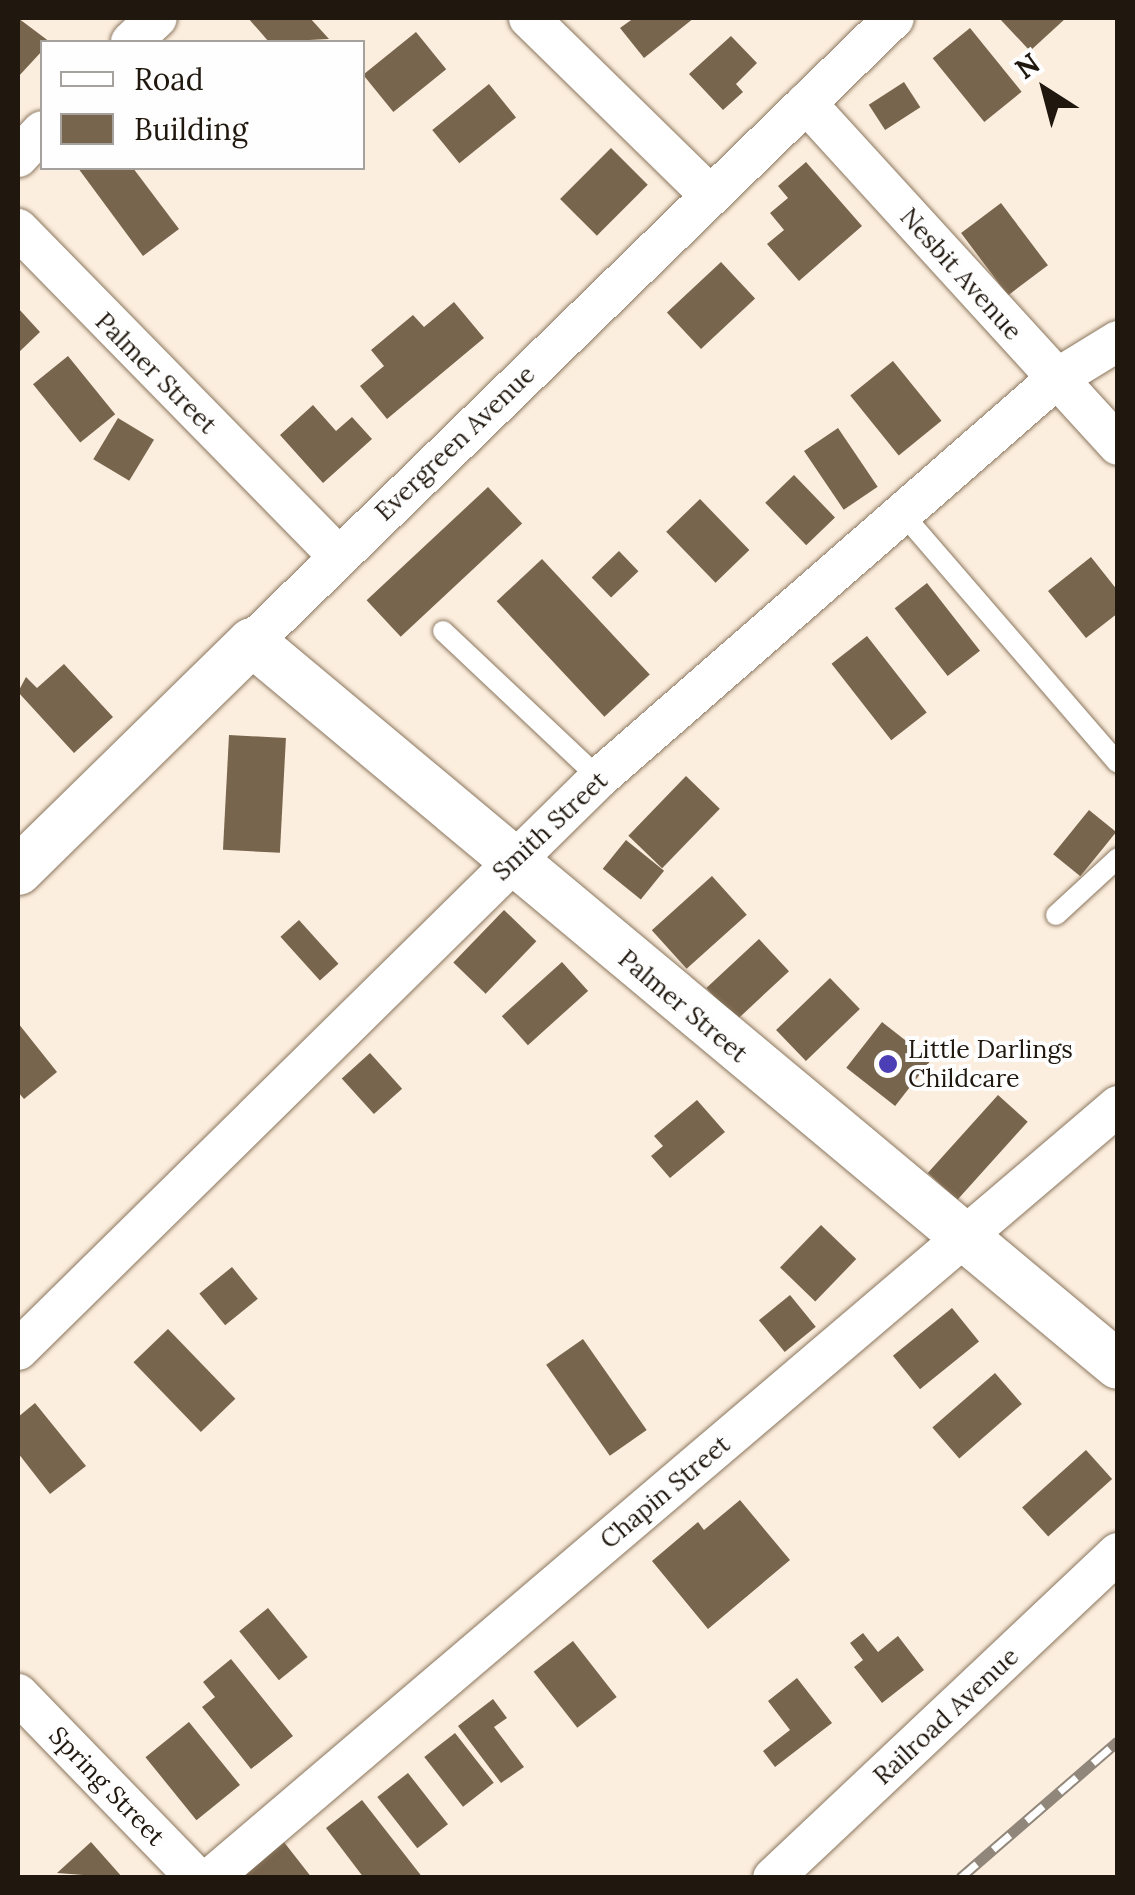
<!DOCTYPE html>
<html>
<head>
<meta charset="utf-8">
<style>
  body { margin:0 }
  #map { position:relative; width:1135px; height:1895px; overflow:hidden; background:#fceede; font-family:Lora,serif }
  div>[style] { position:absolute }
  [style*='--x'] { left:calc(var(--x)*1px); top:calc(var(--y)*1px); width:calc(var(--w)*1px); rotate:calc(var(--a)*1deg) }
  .building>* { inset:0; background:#78654d; transform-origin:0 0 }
  .roads { filter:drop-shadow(0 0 2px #8a765e) drop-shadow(0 0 2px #8a765e) }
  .service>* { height:20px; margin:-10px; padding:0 10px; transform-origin:10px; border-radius:10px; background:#fff }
  .minor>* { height:40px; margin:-20px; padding:0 20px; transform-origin:20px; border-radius:20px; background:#fff }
  .tertiary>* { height:48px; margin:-24px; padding:0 24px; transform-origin:24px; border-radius:24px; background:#fff }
  .rail>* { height:11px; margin-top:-5.5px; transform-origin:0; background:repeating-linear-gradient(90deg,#fefefe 0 22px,#91867a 0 44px); box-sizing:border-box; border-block:2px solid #91867a }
  .dots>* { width:28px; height:28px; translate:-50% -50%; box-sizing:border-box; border:5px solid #fefefe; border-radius:50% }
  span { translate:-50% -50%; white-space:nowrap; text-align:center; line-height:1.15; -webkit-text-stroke:8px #fefefe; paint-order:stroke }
  .street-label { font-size:25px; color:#20180f }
  .poi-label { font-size:25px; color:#20180f }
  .left { translate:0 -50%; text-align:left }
  .frame { position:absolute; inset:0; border:20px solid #20180f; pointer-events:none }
  .legend { position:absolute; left:40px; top:40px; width:325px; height:130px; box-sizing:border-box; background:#fefefe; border:2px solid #a5a29e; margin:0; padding:12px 18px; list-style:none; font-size:30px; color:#20180f }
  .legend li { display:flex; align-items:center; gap:20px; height:50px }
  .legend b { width:50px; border:2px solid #a5a29e }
  .north { position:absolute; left:995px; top:40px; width:100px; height:100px; -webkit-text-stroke:8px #fefefe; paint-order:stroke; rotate:324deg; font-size:28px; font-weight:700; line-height:40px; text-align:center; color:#20180f }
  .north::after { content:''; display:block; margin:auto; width:35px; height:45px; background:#20180f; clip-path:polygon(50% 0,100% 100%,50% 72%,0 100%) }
</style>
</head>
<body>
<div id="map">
  <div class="building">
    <div style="clip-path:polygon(18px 18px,50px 42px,42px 42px,42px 51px,18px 77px)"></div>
    <div style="clip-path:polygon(248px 18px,310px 18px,329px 39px,269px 42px)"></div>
    <div style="clip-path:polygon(634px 18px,694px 18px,644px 58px,620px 28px)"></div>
    <div style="clip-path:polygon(999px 18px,1066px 18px,1030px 51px)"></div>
    <div style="left:970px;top:28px;width:82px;height:48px;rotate:51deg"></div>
    <div style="left:416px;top:32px;width:48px;height:68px;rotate:51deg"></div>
    <div style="clip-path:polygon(731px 36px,757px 63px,736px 84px,743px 92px,723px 110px,689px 74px)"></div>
    <div style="left:904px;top:82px;width:30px;height:42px;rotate:57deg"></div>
    <div style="left:489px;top:84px;width:43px;height:73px;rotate:51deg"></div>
    <div style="left:611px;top:148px;width:52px;height:72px;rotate:45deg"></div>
    <div style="clip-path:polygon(806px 162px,862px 226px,799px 281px,767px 244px,784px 230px,770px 213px,788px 198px,778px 186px)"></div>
    <div style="clip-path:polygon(78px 168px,133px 168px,179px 229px,143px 256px)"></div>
    <div style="left:1001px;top:203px;width:78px;height:50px;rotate:53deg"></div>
    <div style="left:721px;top:262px;width:50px;height:74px;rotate:47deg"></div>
    <div style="clip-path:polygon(454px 302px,484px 338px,387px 419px,360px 386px,384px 366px,371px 350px,413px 315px,424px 327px)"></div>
    <div style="clip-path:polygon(18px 308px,40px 332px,18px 353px)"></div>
    <div style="left:68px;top:356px;width:75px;height:45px;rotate:51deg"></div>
    <div style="left:893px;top:361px;width:77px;height:55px;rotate:51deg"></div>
    <div style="clip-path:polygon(313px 405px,336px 431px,352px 417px,372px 439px,323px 483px,280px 435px)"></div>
    <div style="left:118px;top:418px;width:42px;height:48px;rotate:31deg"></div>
    <div style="left:838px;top:428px;width:71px;height:41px;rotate:56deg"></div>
    <div style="left:794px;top:475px;width:59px;height:40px;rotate:46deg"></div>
    <div style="left:488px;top:487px;width:50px;height:166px;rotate:47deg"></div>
    <div style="left:700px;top:499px;width:71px;height:47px;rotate:46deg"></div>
    <div style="left:619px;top:551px;width:28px;height:38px;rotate:46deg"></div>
    <div style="clip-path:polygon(1091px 557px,1118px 591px,1118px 613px,1086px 638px,1048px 591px)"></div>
    <div style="left:542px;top:559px;width:158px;height:62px;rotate:47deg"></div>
    <div style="left:927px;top:583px;width:86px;height:41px;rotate:52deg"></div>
    <div style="left:867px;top:636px;width:97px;height:45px;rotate:52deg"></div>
    <div style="clip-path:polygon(64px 664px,113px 717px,74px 753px,18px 692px,26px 677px,37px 688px)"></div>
    <div style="left:229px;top:735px;width:57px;height:115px;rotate:3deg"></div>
    <div style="left:686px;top:776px;width:47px;height:83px;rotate:44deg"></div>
    <div style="left:1089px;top:810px;width:35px;height:57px;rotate:39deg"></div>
    <div style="left:626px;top:840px;width:49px;height:37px;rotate:39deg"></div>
    <div style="left:712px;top:876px;width:52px;height:81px;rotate:48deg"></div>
    <div style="left:504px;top:910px;width:45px;height:73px;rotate:44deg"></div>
    <div style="left:299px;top:920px;width:59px;height:25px;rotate:48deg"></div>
    <div style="left:759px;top:939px;width:44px;height:72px;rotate:47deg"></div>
    <div style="left:562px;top:962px;width:39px;height:81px;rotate:48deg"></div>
    <div style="left:830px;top:978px;width:43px;height:75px;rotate:46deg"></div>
    <div style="left:882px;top:1022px;width:62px;height:58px;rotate:38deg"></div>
    <div style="clip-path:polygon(18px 1023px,57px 1072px,24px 1099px,18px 1092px)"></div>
    <div style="left:370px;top:1053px;width:48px;height:38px;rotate:48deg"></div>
    <div style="left:998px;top:1095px;width:40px;height:105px;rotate:42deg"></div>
    <div style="clip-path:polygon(697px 1100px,725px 1132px,670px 1178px,651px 1156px,663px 1146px,654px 1136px)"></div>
    <div style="left:821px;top:1225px;width:49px;height:59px;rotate:44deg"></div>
    <div style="left:232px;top:1267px;width:41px;height:42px;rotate:51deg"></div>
    <div style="left:790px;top:1295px;width:41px;height:40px;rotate:51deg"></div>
    <div style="left:952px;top:1308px;width:43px;height:76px;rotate:51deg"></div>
    <div style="left:168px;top:1329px;width:97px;height:48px;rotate:46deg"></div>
    <div style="left:583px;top:1339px;width:111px;height:45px;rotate:55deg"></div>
    <div style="left:995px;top:1373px;width:41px;height:83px;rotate:49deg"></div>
    <div style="clip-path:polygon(35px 1403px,86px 1466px,50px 1494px,18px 1453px,18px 1417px)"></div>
    <div style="left:1086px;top:1450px;width:39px;height:86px;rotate:48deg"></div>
    <div style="clip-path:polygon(740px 1500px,790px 1560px,708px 1629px,652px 1561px,698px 1522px,704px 1530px)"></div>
    <div style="left:268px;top:1608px;width:63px;height:37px;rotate:51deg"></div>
    <div style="clip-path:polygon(863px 1633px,878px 1652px,898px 1636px,924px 1670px,882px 1703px,854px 1667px,863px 1660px,850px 1643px)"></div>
    <div style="left:573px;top:1641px;width:71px;height:50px;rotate:52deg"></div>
    <div style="clip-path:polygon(231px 1659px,293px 1736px,251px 1769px,202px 1707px,215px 1697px,203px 1682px)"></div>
    <div style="clip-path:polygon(797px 1678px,832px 1723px,775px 1767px,763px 1751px,790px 1730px,768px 1701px)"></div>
    <div style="clip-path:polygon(493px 1699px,507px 1718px,494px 1727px,524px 1767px,501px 1783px,458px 1726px)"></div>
    <div style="left:189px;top:1722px;width:81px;height:56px;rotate:51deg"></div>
    <div style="left:455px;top:1733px;width:63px;height:39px;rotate:52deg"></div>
    <div style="left:408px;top:1773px;width:65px;height:39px;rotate:52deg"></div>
    <div style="clip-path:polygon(362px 1800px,423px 1878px,364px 1878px,326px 1828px)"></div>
    <div style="clip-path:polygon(280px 1837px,312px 1878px,246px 1878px,239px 1869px)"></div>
    <div style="clip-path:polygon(91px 1842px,123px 1878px,57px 1873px)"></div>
  </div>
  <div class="roads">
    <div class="service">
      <div style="--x:902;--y:513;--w:330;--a:49.2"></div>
      <div style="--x:443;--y:631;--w:214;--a:43.3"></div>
      <div style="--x:1056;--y:915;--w:84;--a:-42.6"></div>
    </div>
    <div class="minor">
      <div style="--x:529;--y:18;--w:253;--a:44.4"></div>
      <div style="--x:131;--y:42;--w:35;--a:-43"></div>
      <div style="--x:806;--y:103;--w:463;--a:47.6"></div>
      <div style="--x:18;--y:157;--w:35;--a:-47"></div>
      <div style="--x:18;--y:229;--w:459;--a:45.6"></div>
      <div style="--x:252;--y:642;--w:895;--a:-44.19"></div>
      <div style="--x:18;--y:1350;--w:815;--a:-44.55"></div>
      <div style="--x:599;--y:778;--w:607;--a:-41.12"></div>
      <div style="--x:1056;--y:379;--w:73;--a:-31.5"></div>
      <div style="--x:18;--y:1694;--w:256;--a:45.9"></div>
      <div style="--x:211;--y:1878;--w:1191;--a:-40.4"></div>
      <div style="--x:773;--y:1878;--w:474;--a:-43.3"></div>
    </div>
    <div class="tertiary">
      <div style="--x:18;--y:871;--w:327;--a:-44.4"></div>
      <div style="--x:252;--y:642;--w:1128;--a:39.86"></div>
    </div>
  </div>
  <div class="rail">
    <div style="--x:960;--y:1878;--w:209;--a:-40.9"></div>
  </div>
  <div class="dots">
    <div style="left:888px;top:1064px;background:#4c3eb5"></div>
  </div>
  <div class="street-label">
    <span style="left:961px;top:274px;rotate:48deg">Nesbit Avenue</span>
    <span style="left:156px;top:373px;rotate:45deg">Palmer Street</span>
    <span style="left:455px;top:443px;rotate:-44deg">Evergreen Avenue</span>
    <span style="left:550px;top:826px;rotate:-43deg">Smith Street</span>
    <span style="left:683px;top:1006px;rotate:40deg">Palmer Street</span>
    <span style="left:665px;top:1492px;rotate:-40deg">Chapin Street</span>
    <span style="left:946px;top:1716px;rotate:-43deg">Railroad Avenue</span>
    <span style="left:107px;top:1786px;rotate:46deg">Spring Street</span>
  </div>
  <div class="poi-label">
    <span class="left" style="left:908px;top:1064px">Little Darlings<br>Childcare</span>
  </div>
  <div class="frame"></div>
  <ul class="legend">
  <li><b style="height:12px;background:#fff"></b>Road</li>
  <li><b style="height:28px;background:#78654d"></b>Building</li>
  </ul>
  <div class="north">N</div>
</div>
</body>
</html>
